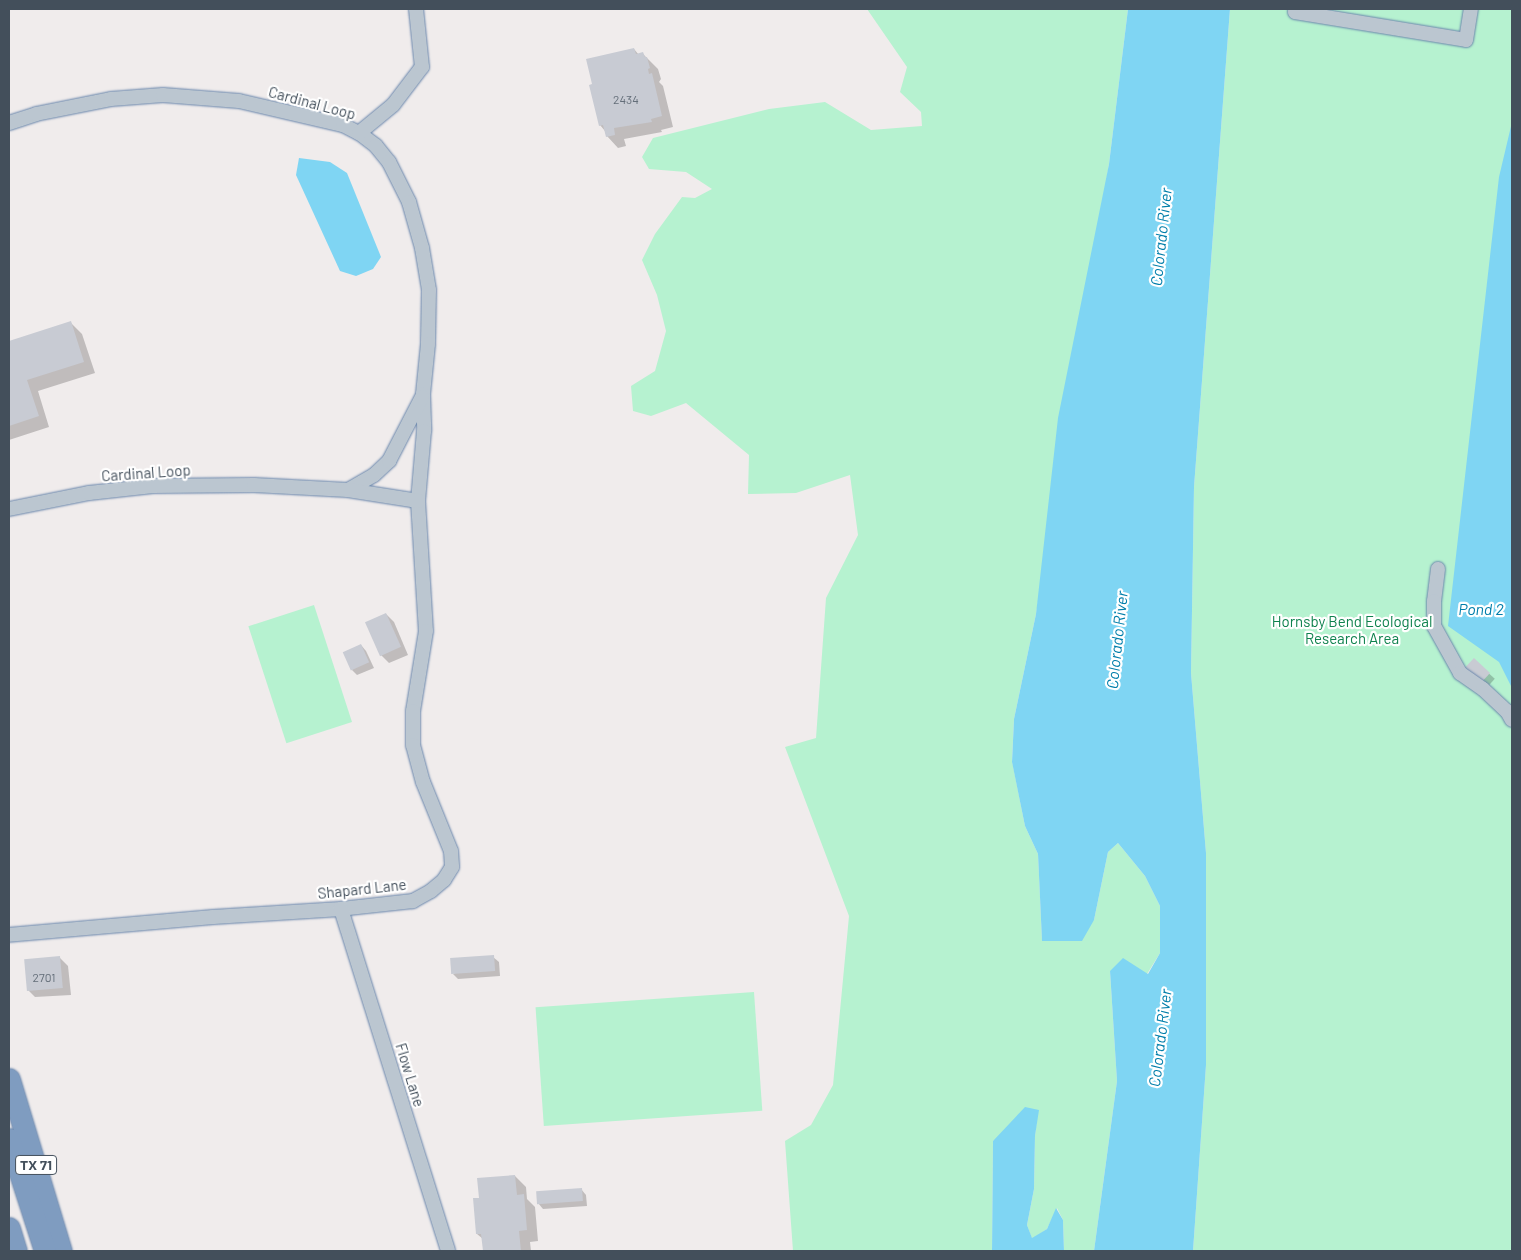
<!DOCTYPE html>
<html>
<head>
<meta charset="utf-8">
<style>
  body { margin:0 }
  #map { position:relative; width:1521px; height:1260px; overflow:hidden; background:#f0ecec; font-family:Barlow,sans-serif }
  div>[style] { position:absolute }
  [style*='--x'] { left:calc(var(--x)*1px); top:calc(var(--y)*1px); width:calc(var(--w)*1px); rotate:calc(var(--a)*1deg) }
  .green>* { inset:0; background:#b6f2d0; transform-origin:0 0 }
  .water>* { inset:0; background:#7fd5f3 }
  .shadow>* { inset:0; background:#0003; transform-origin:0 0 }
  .building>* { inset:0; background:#c8cbd3; transform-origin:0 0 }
  .roads { filter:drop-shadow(0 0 1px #6b87ac) drop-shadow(0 0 1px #6b87ac) }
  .minor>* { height:14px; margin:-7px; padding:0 7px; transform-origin:7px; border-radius:7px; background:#bbc6d0 }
  .highway>* { height:21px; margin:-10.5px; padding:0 10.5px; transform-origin:10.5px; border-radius:10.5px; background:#7f9cc0 }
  span { translate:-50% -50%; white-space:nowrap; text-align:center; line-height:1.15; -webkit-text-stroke:4.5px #fff; paint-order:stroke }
  .number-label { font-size:12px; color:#646e79 }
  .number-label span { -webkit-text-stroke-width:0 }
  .shield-label span { padding:1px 4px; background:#fff; border:1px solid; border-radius:4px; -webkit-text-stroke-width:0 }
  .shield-label { font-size:14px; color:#434f5b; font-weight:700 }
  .street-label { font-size:15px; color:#434f5b }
  .park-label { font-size:15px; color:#0f824e }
  .water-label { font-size:16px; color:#017eaa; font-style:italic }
  .frame { position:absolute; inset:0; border:10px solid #434f5b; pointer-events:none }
</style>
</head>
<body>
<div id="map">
  <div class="green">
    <div style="clip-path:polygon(867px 9px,1128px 9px,1109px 164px,1036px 614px,1014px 719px,1012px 761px,1025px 826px,1038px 854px,1042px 940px,1094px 920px,1108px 852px,1118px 843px,1145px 876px,1160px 906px,1160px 953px,1147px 974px,1110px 971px,1117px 1081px,1094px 1251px,1064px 1251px,1063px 1220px,1057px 1208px,1047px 1229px,1032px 1239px,1027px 1225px,1034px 1189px,1035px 1136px,1038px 1110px,993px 1141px,992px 1251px,793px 1251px,785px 1141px,811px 1125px,833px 1085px,849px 916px,785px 747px,816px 738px,826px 598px,858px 535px,850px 475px,796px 493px,748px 494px,749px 455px,686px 403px,651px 416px,633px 411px,631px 386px,655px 371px,666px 331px,657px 295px,642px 260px,655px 234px,682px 197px,695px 198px,712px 189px,686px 172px,649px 169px,642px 157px,653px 138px,769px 109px,825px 102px,871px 130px,922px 126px,921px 112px,900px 92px,907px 67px)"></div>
    <div style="clip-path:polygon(1230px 9px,1512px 9px,1512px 1251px,1193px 1251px,1206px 1065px,1206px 853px,1191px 673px,1194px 487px)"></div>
    <div style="left:314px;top:605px;width:123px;height:69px;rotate:72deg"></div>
    <div style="left:754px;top:992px;width:119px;height:219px;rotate:86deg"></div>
  </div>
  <div class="water">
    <div style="clip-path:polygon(1128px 9px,1230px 9px,1194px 487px,1191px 673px,1206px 853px,1206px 1065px,1193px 1251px,1094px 1251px,1117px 1081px,1110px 971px,1123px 958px,1148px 974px,1160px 953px,1160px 906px,1145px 876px,1118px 843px,1108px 852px,1094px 920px,1082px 941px,1042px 941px,1038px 854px,1025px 826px,1012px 762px,1014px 719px,1036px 614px,1058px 418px,1109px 164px)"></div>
    <div style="clip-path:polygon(1512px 122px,1512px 688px,1499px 662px,1448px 626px,1499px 177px)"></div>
    <div style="clip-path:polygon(299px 158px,330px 162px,347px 173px,381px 257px,373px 269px,356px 276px,340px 271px,296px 175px)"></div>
    <div style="clip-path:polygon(1025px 1107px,1039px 1110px,1035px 1136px,1034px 1189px,1027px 1225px,1032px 1238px,1047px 1229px,1056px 1208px,1063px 1220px,1064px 1251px,992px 1251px,993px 1141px)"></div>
  </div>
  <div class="shadow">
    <div style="clip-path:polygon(634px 49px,639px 55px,643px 54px,658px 69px,661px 79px,659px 82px,663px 86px,673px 127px,661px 130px,662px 132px,624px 139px,626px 146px,618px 148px,607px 136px,605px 131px,600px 125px)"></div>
    <div style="clip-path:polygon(71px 323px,82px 334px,95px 373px,38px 391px,49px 427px,9px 440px,9px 374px,12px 373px,9px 363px,9px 342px)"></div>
    <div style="clip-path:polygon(386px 614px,394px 622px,408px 655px,389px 663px,381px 655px)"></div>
    <div style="clip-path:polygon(361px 645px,366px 651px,374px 668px,357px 675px,352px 670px)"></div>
    <div style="left:1474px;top:660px;width:28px;height:10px;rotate:42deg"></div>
    <div style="clip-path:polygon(493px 957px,499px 962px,500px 976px,458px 979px,453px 974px)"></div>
    <div style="clip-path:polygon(60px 958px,68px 966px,71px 995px,35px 997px,27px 989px)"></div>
    <div style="clip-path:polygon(515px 1176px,526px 1187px,527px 1199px,535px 1207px,538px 1241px,530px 1242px,531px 1251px,484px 1251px,483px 1239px,477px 1234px,480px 1199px)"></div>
    <div style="clip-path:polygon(581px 1189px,586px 1195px,587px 1206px,543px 1209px,538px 1203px)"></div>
  </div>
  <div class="building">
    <div style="clip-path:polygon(634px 48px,636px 54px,643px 52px,645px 57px,647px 57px,650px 68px,648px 69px,649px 74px,652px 73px,662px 116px,651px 119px,652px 122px,614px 128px,615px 135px,606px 137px,603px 125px,599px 126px,589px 85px,592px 84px,586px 59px)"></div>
    <div style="clip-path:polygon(71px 321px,84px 362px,27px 380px,39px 416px,9px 426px,9px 341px)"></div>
    <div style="left:386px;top:613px;width:37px;height:23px;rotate:66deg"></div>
    <div style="left:361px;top:644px;width:20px;height:20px;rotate:66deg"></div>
    <div style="left:1474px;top:658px;width:22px;height:13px;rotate:43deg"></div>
    <div style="left:494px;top:955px;width:16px;height:44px;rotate:86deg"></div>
    <div style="left:60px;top:956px;width:32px;height:36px;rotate:85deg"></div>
    <div style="clip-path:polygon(515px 1175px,517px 1195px,524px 1194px,527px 1230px,519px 1231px,521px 1251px,483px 1251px,481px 1234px,476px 1234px,473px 1198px,479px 1198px,477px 1178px)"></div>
    <div style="left:582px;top:1188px;width:13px;height:46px;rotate:86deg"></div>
  </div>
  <div class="roads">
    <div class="minor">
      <div style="--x:1296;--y:9;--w:3;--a:108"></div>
      <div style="--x:1295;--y:12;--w:173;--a:9.3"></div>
      <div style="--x:1466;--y:40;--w:31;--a:-81"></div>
      <div style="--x:9;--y:123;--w:28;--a:-18"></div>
      <div style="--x:36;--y:114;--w:76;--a:-11.3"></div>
      <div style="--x:111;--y:99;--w:52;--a:-4.4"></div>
      <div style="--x:163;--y:95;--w:76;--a:4.5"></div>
      <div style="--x:239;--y:101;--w:107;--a:13"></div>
      <div style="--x:343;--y:125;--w:18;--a:27"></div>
      <div style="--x:359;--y:133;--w:21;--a:37"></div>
      <div style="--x:376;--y:146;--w:21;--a:51"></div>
      <div style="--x:389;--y:162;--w:45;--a:63.4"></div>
      <div style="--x:409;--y:202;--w:48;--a:74.2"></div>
      <div style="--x:422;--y:248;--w:43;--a:80.5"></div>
      <div style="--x:429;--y:290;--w:54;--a:91.1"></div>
      <div style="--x:428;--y:344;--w:50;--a:95.7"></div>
      <div style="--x:423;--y:394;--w:37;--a:88"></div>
      <div style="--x:424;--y:431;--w:70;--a:94.9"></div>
      <div style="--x:418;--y:501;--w:130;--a:86.5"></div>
      <div style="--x:426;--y:631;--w:81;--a:99.2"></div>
      <div style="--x:413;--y:711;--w:34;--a:90"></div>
      <div style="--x:413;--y:745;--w:38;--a:75"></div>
      <div style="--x:423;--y:782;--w:74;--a:67.9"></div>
      <div style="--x:451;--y:851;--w:16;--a:86"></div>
      <div style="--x:452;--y:867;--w:15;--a:122"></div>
      <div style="--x:444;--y:880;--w:17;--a:140"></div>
      <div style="--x:431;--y:891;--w:21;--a:151"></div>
      <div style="--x:413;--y:901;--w:72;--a:173.7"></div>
      <div style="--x:341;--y:909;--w:128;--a:176.4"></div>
      <div style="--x:213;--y:917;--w:205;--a:175"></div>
      <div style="--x:359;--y:133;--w:44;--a:-39.5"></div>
      <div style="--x:393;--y:105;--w:48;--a:-52.7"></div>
      <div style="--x:422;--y:67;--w:58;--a:-95.9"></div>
      <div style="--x:348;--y:490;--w:30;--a:-30"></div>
      <div style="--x:374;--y:475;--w:21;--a:-43"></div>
      <div style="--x:389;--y:461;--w:72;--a:-62.7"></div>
      <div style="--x:9;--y:509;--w:82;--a:-11.3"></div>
      <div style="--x:89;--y:493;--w:64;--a:-6.2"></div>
      <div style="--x:153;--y:486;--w:101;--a:-0.6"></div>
      <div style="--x:254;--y:485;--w:94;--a:3"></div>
      <div style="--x:348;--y:490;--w:71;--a:8.9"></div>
      <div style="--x:1438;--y:569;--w:32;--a:97"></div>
      <div style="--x:1434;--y:601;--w:25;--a:90"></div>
      <div style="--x:1434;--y:626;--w:54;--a:61"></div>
      <div style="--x:1460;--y:673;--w:28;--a:35"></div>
      <div style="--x:1483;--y:689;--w:33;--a:43"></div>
      <div style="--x:1507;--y:711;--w:10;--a:61"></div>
      <div style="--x:341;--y:909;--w:358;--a:72.6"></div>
    </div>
    <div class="highway">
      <div style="--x:9;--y:1079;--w:180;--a:73.2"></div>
      <div style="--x:9;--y:1139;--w:118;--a:72.2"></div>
      <div style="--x:9;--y:1228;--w:24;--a:73"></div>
    </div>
  </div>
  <div class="number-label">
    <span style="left:626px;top:100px">2434</span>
    <span style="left:44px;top:978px">2701</span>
  </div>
  <div class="shield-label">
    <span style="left:36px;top:1165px">TX 71</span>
  </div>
  <div class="street-label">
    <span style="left:312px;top:103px;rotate:15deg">Cardinal Loop</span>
    <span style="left:146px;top:473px;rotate:-4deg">Cardinal Loop</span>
    <span style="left:362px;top:889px;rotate:-6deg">Shapard Lane</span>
    <span style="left:410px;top:1075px;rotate:73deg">Flow Lane</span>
  </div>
  <div class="park-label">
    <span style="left:1352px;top:630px">Hornsby Bend Ecological<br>Research Area</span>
  </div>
  <div class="water-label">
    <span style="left:1161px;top:237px;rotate:-84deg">Colorado River</span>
    <span style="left:1481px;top:609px">Pond 2</span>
    <span style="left:1117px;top:640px;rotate:-84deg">Colorado River</span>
    <span style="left:1160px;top:1038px;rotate:-83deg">Colorado River</span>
  </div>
  <div class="frame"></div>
</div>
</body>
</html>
